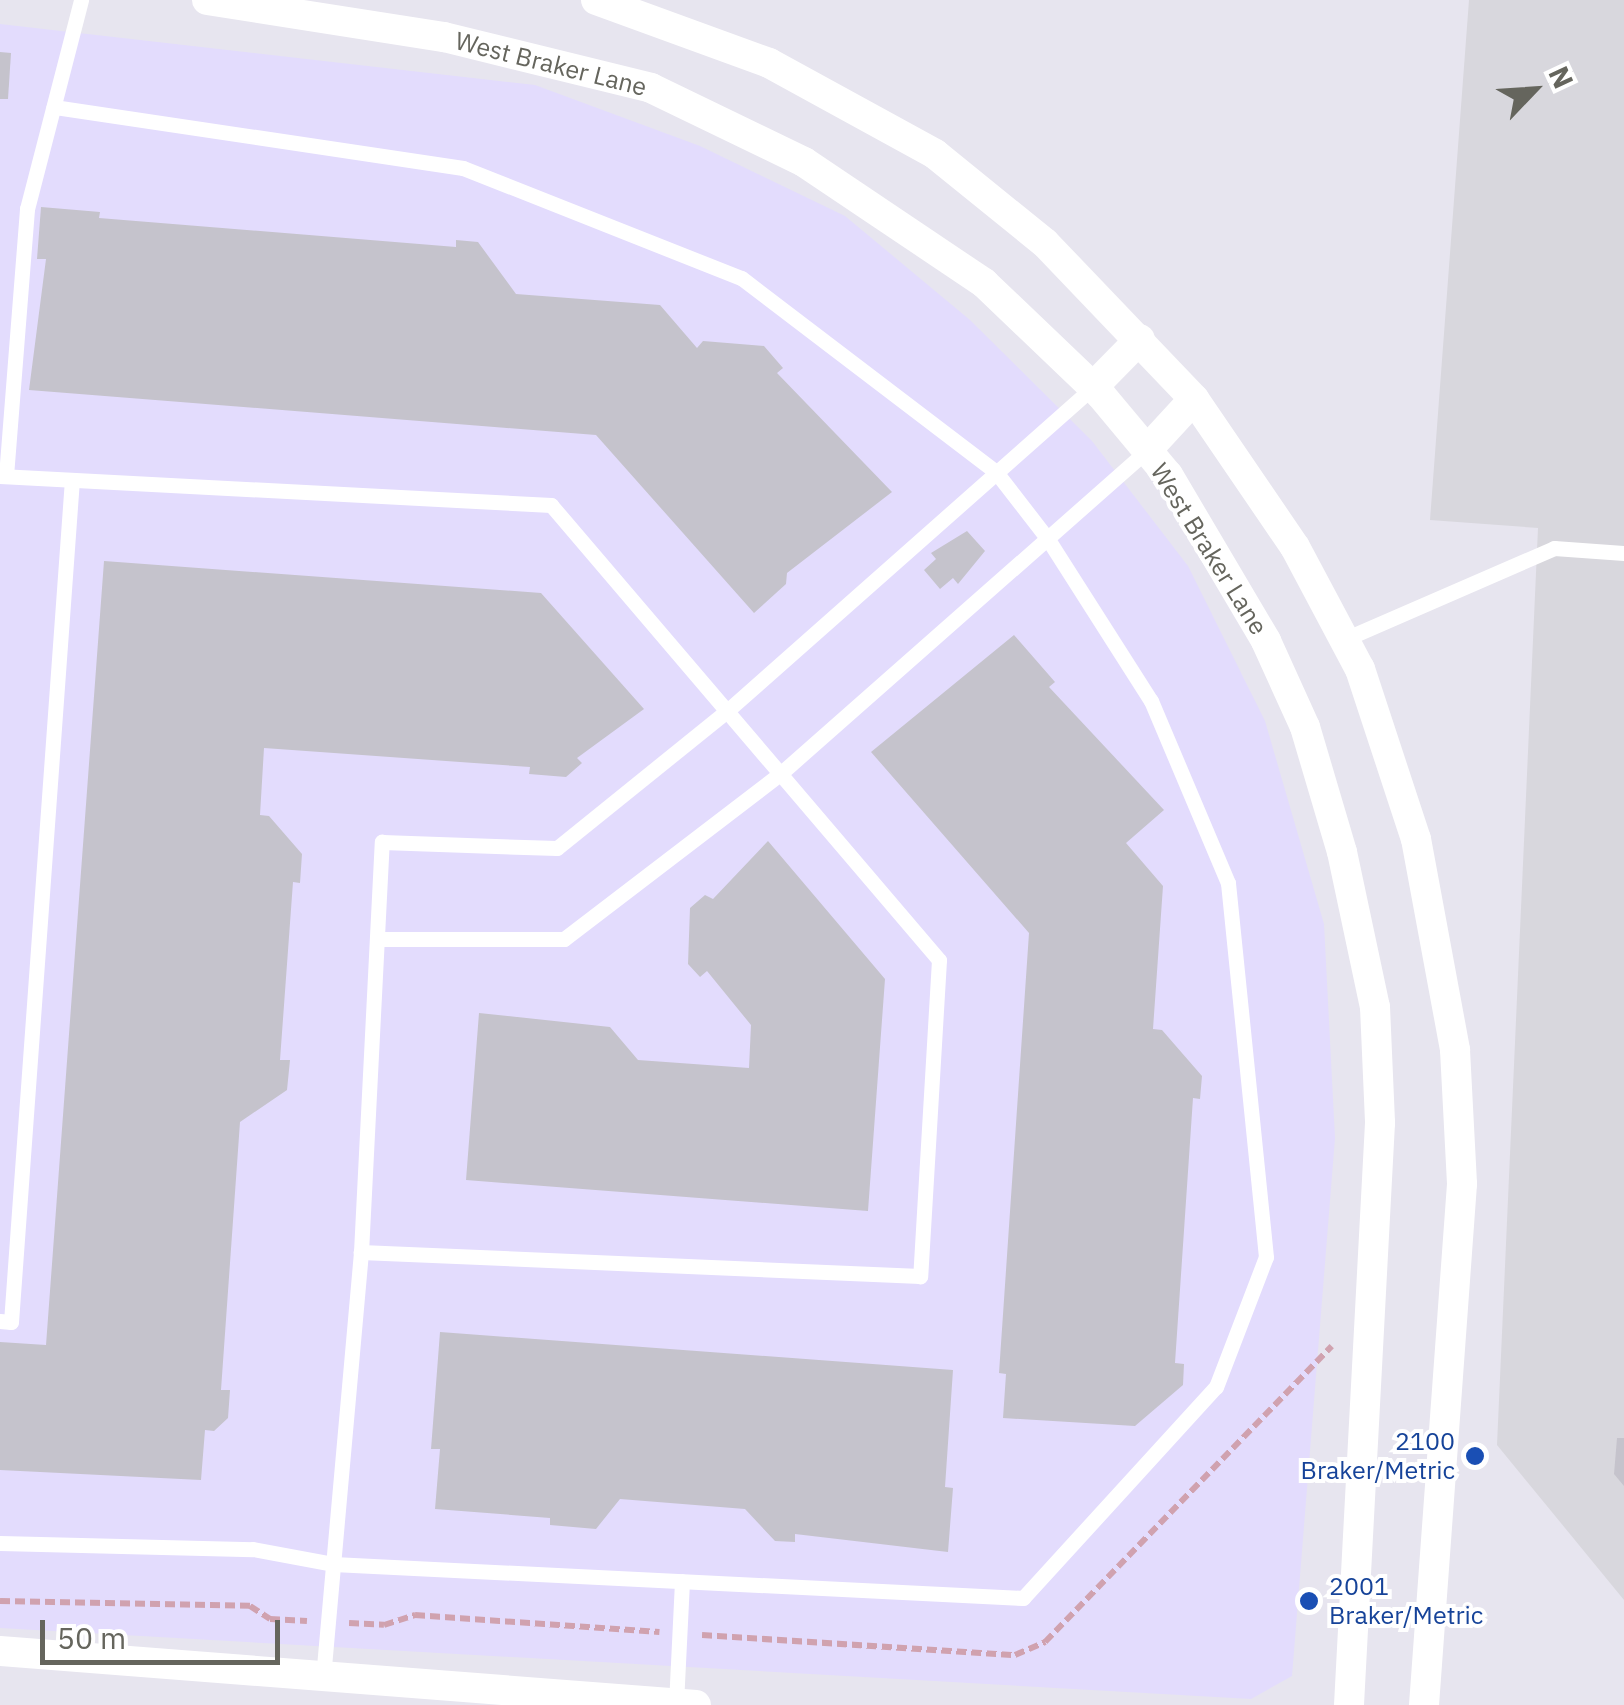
<!DOCTYPE html>
<html>
<head>
<meta charset="utf-8">
<style>
  body { margin:0 }
  #map { position:relative; width:1624px; height:1705px; overflow:hidden; background:#e7e5ef; font-family:"IBM Plex Sans",sans-serif }
  div>[style] { position:absolute }
  [style*='--x'] { left:calc(var(--x)*1px); top:calc(var(--y)*1px); width:calc(var(--w)*1px); rotate:calc(var(--a)*1deg) }
  .commercial>* { inset:0; background:#e3dcfd }
  .industrial>* { inset:0; background:#d8d7dd }
  .building>* { inset:0; background:#c5c3cc }
  .path>* { height:6px; margin-top:-3px; transform-origin:0; background:repeating-linear-gradient(90deg,#d0a2af 0 10px,transparent 0 15px) }
  .service>* { height:15px; margin:-7.5px; padding:0 7.5px; transform-origin:7.5px; border-radius:7.5px; background:#fff }
  .secondary>* { height:30px; margin:-15px; padding:0 15px; transform-origin:15px; border-radius:15px; background:#fff }
  .dots>* { width:28px; height:28px; translate:-50% -50%; box-sizing:border-box; border:5px solid #fff; border-radius:50% }
  span { translate:-50% -50%; white-space:nowrap; text-align:center; line-height:1.15; -webkit-text-stroke:8px #fff; paint-order:stroke }
  .street-label { font-size:25px; color:#65655d }
  .transit-label { font-size:25px; color:#164399 }
  .right { translate:-100% -50%; text-align:right }
  .left { translate:0 -50%; text-align:left }
  .north { position:absolute; left:1484px; top:40px; width:100px; height:100px; -webkit-text-stroke:8px #fff; paint-order:stroke; rotate:65deg; font-size:28px; font-weight:700; line-height:40px; text-align:center; color:#65655d }
  .north::after { content:''; display:block; margin:auto; width:35px; height:45px; background:#65655d; clip-path:polygon(50% 0,100% 100%,50% 72%,0 100%) }
  .scale { position:absolute; left:40px; top:1620px; width:240px; height:45px; box-sizing:border-box; border:5px solid #65655d; border-top:0; padding-left:12px; font-size:30px; line-height:35px; white-space:nowrap; color:#65655d; -webkit-text-stroke:8px #fff; paint-order:stroke }
</style>
</head>
<body>
<div id="map">
  <div class="commercial">
    <div style="clip-path:polygon(0 24px,535px 85px,700px 146px,845px 216px,970px 320px,1092px 441px,1188px 566px,1265px 721px,1324px 924px,1335px 1138px,1292px 1676px,1251px 1699px,0 1628px)"></div>
  </div>
  <div class="industrial">
    <div style="clip-path:polygon(1469px 0,1624px 0,1624px 1600px,1497px 1445px,1538px 528px,1430px 520px)"></div>
  </div>
  <div class="building">
    <div style="clip-path:polygon(0 52px,11px 53px,8px 99px,0 99px)"></div>
    <div style="clip-path:polygon(41px 207px,100px 212px,99px 218px,456px 247px,456px 240px,478px 242px,516px 294px,660px 305px,697px 348px,703px 341px,764px 346px,783px 368px,777px 373px,892px 492px,787px 573px,786px 584px,754px 613px,596px 435px,29px 390px,46px 259px,37px 259px)"></div>
    <div style="clip-path:polygon(967px 531px,985px 551px,958px 584px,953px 578px,940px 589px,924px 570px,936px 559px,931px 553px)"></div>
    <div style="clip-path:polygon(104px 561px,541px 593px,644px 709px,577px 758px,582px 763px,566px 777px,529px 774px,530px 767px,264px 748px,260px 815px,269px 816px,302px 854px,300px 883px,293px 882px,280px 1060px,290px 1060px,287px 1090px,240px 1122px,221px 1390px,230px 1390px,228px 1418px,214px 1431px,205px 1430px,201px 1480px,0 1470px,0 1342px,46px 1345px)"></div>
    <div style="clip-path:polygon(1014px 635px,1055px 682px,1049px 687px,1164px 810px,1126px 843px,1163px 886px,1153px 1029px,1162px 1030px,1202px 1076px,1200px 1099px,1193px 1098px,1175px 1363px,1184px 1364px,1183px 1385px,1135px 1426px,1003px 1418px,1006px 1374px,999px 1373px,1029px 933px,871px 752px)"></div>
    <div style="clip-path:polygon(768px 841px,885px 979px,868px 1211px,466px 1180px,479px 1013px,610px 1027px,638px 1060px,749px 1068px,751px 1025px,707px 971px,700px 977px,688px 964px,690px 908px,705px 895px,713px 899px)"></div>
    <div style="clip-path:polygon(440px 1332px,953px 1370px,945px 1487px,953px 1488px,948px 1552px,795px 1534px,795px 1542px,775px 1541px,745px 1509px,620px 1499px,596px 1529px,550px 1525px,550px 1518px,435px 1509px,440px 1449px,431px 1449px)"></div>
    <div style="clip-path:polygon(1617px 1438px,1624px 1438px,1624px 1486px,1614px 1474px)"></div>
  </div>
  <div class="path">
    <div style="--x:0;--y:1601;--w:250;--a:1.1"></div>
    <div style="--x:250;--y:1606;--w:24;--a:33"></div>
    <div style="--x:270;--y:1619;--w:37;--a:3"></div>
    <div style="--x:349;--y:1623;--w:35;--a:3"></div>
    <div style="--x:384;--y:1625;--w:33;--a:-18"></div>
    <div style="--x:415;--y:1615;--w:245;--a:4"></div>
    <div style="--x:702;--y:1635;--w:314;--a:3.7"></div>
    <div style="--x:1015;--y:1655;--w:33;--a:-23"></div>
    <div style="--x:1045;--y:1642;--w:412;--a:-45.9"></div>
  </div>
  <div class="service">
    <div style="--x:0;--y:476;--w:552;--a:3.01"></div>
    <div style="--x:551;--y:505;--w:598;--a:49.54"></div>
    <div style="--x:939;--y:960;--w:317;--a:93.4"></div>
    <div style="--x:920;--y:1276;--w:560;--a:-177.54"></div>
    <div style="--x:361;--y:1252;--w:428;--a:95.1"></div>
    <div style="--x:6;--y:476;--w:268;--a:-85.5"></div>
    <div style="--x:27;--y:209;--w:216;--a:-75.5"></div>
    <div style="--x:1345;--y:639;--w:228;--a:-23.5"></div>
    <div style="--x:1554;--y:548;--w:70;--a:4.1"></div>
    <div style="--x:377;--y:939;--w:187;--a:0"></div>
    <div style="--x:564;--y:939;--w:272;--a:-37.4"></div>
    <div style="--x:780;--y:774;--w:490;--a:-41.4"></div>
    <div style="--x:361;--y:1252;--w:411;--a:-87.1"></div>
    <div style="--x:382;--y:842;--w:175;--a:2"></div>
    <div style="--x:557;--y:848;--w:218;--a:-38.9"></div>
    <div style="--x:727;--y:711;--w:489;--a:-41.5"></div>
    <div style="--x:0;--y:1321;--w:11;--a:5"></div>
    <div style="--x:11;--y:1322;--w:844;--a:-85.86"></div>
    <div style="--x:0;--y:1543;--w:253;--a:1.4"></div>
    <div style="--x:253;--y:1549;--w:81;--a:10.6"></div>
    <div style="--x:333;--y:1564;--w:691;--a:2.82"></div>
    <div style="--x:1023;--y:1598;--w:286;--a:-47.6"></div>
    <div style="--x:1216;--y:1387;--w:139;--a:-69"></div>
    <div style="--x:1266;--y:1257;--w:376;--a:-95.8"></div>
    <div style="--x:1228;--y:883;--w:198;--a:-112.9"></div>
    <div style="--x:1151;--y:701;--w:193;--a:-122.5"></div>
    <div style="--x:1047;--y:538;--w:83;--a:-127.7"></div>
    <div style="--x:996;--y:472;--w:320;--a:-142.7"></div>
    <div style="--x:741;--y:278;--w:299;--a:-158.4"></div>
    <div style="--x:463;--y:168;--w:414;--a:-171.5"></div>
    <div style="--x:676;--y:1704;--w:123;--a:-87.2"></div>
  </div>
  <div class="secondary">
    <div style="--x:207;--y:0;--w:240;--a:8.9"></div>
    <div style="--x:444;--y:37;--w:213;--a:13.8"></div>
    <div style="--x:651;--y:88;--w:170;--a:25.8"></div>
    <div style="--x:804;--y:162;--w:217;--a:33.9"></div>
    <div style="--x:984;--y:283;--w:162;--a:43.7"></div>
    <div style="--x:1101;--y:395;--w:104;--a:50.1"></div>
    <div style="--x:1168;--y:475;--w:193;--a:59.4"></div>
    <div style="--x:1266;--y:641;--w:94;--a:65.6"></div>
    <div style="--x:1305;--y:727;--w:130;--a:73.5"></div>
    <div style="--x:1342;--y:852;--w:158;--a:78"></div>
    <div style="--x:1375;--y:1007;--w:116;--a:87.5"></div>
    <div style="--x:1380;--y:1123;--w:583;--a:93.05"></div>
    <div style="--x:596;--y:0;--w:184;--a:20"></div>
    <div style="--x:769;--y:63;--w:189;--a:28.7"></div>
    <div style="--x:935;--y:154;--w:141;--a:39"></div>
    <div style="--x:1045;--y:243;--w:216;--a:46.3"></div>
    <div style="--x:1194;--y:399;--w:179;--a:55.7"></div>
    <div style="--x:1295;--y:547;--w:138;--a:62"></div>
    <div style="--x:1360;--y:669;--w:179;--a:71.8"></div>
    <div style="--x:1416;--y:839;--w:215;--a:79.5"></div>
    <div style="--x:1455;--y:1050;--w:134;--a:87"></div>
    <div style="--x:1462;--y:1184;--w:522;--a:94.17"></div>
    <div style="--x:1093;--y:387;--w:67;--a:-45.6"></div>
    <div style="--x:1147;--y:450;--w:69;--a:-47.3"></div>
    <div style="--x:0;--y:1651;--w:698;--a:4.44"></div>
  </div>
  <div class="dots">
    <div style="left:1475px;top:1456px;background:#1a4fb4"></div>
    <div style="left:1309px;top:1601px;background:#1a4fb4"></div>
  </div>
  <div class="street-label">
    <span style="left:551px;top:64px;rotate:14deg">West Braker Lane</span>
    <span style="left:1209px;top:549px;rotate:58deg">West Braker Lane</span>
  </div>
  <div class="transit-label">
    <span class="right" style="left:1455px;top:1456px">2100<br>Braker/Metric</span>
    <span class="left" style="left:1329px;top:1601px">2001<br>Braker/Metric</span>
  </div>
  <div class="north">N</div>
  <div class="scale">50 m</div>
</div>
</body>
</html>
